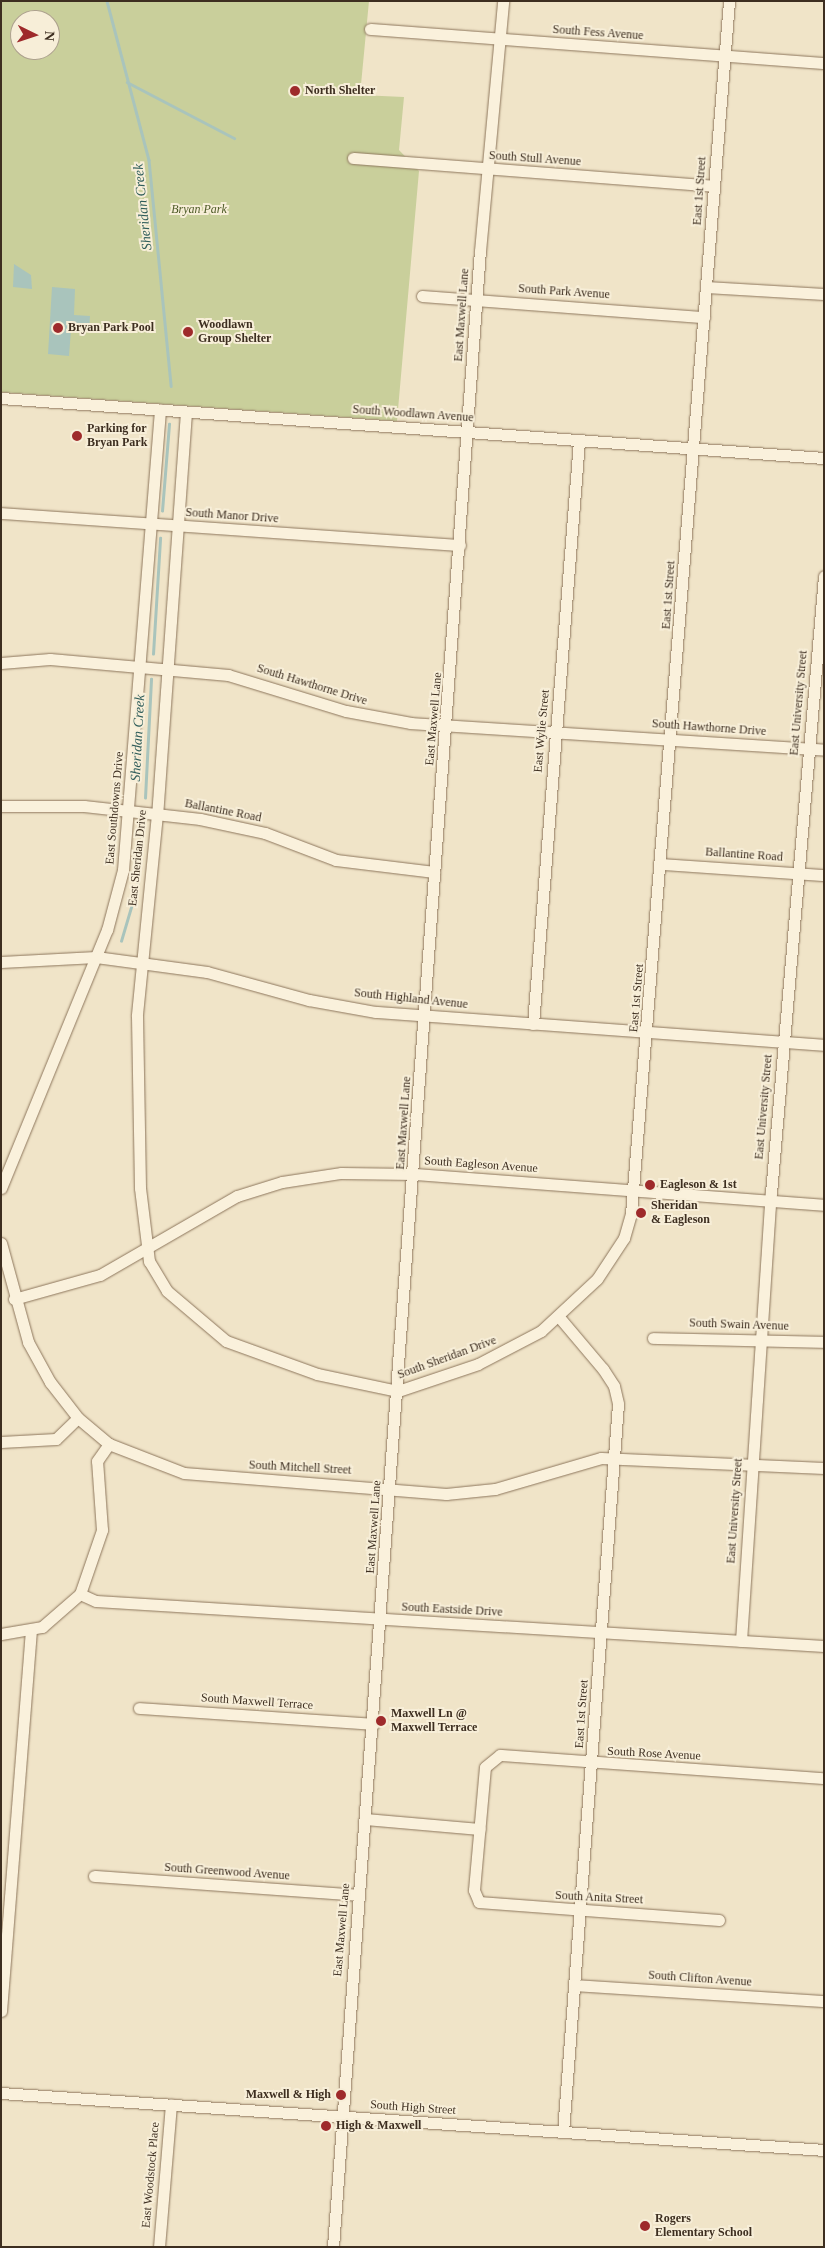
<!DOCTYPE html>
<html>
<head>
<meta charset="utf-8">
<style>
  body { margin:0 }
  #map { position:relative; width:825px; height:2248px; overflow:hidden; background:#f0e4c8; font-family:Georgia,serif }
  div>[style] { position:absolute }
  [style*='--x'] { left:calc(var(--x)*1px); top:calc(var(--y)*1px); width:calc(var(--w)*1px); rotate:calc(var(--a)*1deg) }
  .green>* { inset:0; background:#c9cf9b }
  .water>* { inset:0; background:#a9c4bc }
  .stream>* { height:2.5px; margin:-1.25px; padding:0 1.25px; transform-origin:1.25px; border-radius:1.25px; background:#a9c4bc }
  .roads { filter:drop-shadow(0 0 1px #8d765c) drop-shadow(0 0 1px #8d765c) }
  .minor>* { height:11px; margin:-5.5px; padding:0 5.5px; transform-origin:5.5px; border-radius:5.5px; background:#faf1dc }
  .dots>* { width:14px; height:14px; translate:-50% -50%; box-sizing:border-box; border:2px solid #f7eed8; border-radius:50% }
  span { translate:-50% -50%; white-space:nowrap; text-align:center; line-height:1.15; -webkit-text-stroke:4px #f7eed8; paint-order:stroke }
  .street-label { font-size:12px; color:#3d2e20 }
  .poi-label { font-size:12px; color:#3d2e20; font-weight:700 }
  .left { translate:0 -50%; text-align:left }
  .right { translate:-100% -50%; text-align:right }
  .park-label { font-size:12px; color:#4d5a26; font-style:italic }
  .water-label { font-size:14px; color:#2f5d5a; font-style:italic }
  .frame { position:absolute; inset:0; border:2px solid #3d2e20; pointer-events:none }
  .north { position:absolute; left:10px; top:10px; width:50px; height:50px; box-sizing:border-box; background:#f7eed8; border:1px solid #ada18e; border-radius:50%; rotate:94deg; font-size:14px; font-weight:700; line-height:20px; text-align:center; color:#3d2e20 }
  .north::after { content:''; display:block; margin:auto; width:18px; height:22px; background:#9e2a2b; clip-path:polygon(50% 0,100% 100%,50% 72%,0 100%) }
</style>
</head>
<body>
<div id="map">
  <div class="green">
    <div style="clip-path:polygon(evenodd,1px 1px,369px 1px,360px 95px,404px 97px,399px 150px,419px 171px,397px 421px,1px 392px,1px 1px,20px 20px,50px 20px,50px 50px,20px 50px,20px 20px)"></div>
  </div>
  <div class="water">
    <div style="clip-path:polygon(14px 264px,31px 275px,32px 289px,13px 287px)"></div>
    <div style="clip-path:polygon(52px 287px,75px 289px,74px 315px,90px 316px,89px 331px,71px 330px,69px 356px,48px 354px)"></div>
  </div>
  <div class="stream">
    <div style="--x:107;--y:1;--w:164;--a:75.2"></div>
    <div style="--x:149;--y:160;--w:227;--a:84.4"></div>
    <div style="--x:127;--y:82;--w:121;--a:27.6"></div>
    <div style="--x:162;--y:511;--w:87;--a:-85.4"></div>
    <div style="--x:153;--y:654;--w:116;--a:-86.5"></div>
    <div style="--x:145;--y:798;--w:119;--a:-87.1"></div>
    <div style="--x:121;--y:941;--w:56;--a:-73.5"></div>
    <div style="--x:137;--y:887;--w:61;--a:-84.4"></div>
  </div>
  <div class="roads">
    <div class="minor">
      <div style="--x:370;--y:29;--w:455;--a:4.3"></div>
      <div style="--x:353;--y:158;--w:362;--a:4.4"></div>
      <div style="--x:706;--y:287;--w:118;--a:3.4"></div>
      <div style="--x:422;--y:296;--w:283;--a:4.3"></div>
      <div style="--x:1;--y:398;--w:825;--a:4.17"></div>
      <div style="--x:186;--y:412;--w:403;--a:94.1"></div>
      <div style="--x:157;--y:814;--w:203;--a:95.7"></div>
      <div style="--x:137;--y:1016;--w:172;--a:89"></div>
      <div style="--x:140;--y:1188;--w:74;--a:83"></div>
      <div style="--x:149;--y:1261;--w:35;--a:59"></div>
      <div style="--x:167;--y:1291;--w:77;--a:40.3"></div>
      <div style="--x:226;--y:1341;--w:97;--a:19.9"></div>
      <div style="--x:317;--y:1374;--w:83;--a:11.9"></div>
      <div style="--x:398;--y:1391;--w:84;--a:-18.6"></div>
      <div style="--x:478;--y:1364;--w:71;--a:-27.6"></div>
      <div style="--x:541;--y:1331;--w:76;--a:-42.9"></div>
      <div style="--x:597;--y:1279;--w:49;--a:-56.6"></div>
      <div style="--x:624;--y:1238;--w:25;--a:-74"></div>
      <div style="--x:631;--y:1214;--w:1217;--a:-85.38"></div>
      <div style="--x:1;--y:513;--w:460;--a:4"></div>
      <div style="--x:1;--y:663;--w:49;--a:-4.7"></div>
      <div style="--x:50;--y:659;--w:179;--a:5.1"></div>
      <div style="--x:228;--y:675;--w:123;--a:17"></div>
      <div style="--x:346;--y:711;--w:66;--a:10.5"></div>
      <div style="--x:411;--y:723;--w:414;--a:3.7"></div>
      <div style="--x:1;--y:806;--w:83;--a:0"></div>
      <div style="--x:84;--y:806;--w:117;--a:6.4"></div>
      <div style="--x:200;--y:819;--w:66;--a:12.2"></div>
      <div style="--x:265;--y:833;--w:76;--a:20.8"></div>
      <div style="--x:336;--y:860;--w:99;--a:7"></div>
      <div style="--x:662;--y:864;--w:162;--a:3.9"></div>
      <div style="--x:1;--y:962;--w:95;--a:-3"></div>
      <div style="--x:96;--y:957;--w:112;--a:7.7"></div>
      <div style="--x:207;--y:972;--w:106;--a:15.4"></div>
      <div style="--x:309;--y:1000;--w:68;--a:10.2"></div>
      <div style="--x:376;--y:1012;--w:449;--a:4.2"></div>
      <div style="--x:533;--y:1024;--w:585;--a:-85.49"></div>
      <div style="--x:1;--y:1188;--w:279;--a:-67.7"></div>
      <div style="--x:107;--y:930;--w:62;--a:-75.1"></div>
      <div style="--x:123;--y:870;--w:462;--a:-85.4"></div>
      <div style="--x:1;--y:1243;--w:103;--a:74.7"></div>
      <div style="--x:28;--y:1342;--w:46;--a:61.2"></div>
      <div style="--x:50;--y:1382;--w:46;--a:52.1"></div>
      <div style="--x:14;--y:1299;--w:89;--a:-15.6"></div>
      <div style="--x:100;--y:1275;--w:158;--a:-30"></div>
      <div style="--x:237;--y:1196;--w:47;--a:-17.3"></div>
      <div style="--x:282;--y:1182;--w:60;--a:-8.7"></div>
      <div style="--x:341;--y:1173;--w:73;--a:0.8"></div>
      <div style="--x:414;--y:1174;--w:411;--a:4.3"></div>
      <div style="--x:559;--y:1317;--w:68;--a:49.8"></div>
      <div style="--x:603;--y:1369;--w:20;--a:57"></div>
      <div style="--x:614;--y:1386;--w:18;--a:77"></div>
      <div style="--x:618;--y:1404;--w:730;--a:94.32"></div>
      <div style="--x:653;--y:1338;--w:171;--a:1.3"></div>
      <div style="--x:1;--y:1442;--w:55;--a:-3.1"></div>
      <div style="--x:56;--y:1439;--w:30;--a:-44"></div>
      <div style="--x:78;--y:1418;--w:40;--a:40"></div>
      <div style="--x:109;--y:1444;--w:80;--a:21.1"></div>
      <div style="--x:184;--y:1473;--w:263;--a:4.6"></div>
      <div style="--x:446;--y:1494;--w:49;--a:-5.8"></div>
      <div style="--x:495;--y:1489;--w:110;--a:-16.3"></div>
      <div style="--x:601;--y:1458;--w:223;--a:2.6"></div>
      <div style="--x:80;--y:1594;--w:17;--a:24"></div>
      <div style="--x:96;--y:1601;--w:729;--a:3.54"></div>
      <div style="--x:1;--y:1634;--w:42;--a:-9.7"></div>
      <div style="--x:42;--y:1627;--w:50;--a:-41"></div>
      <div style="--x:80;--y:1594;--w:68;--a:-71"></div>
      <div style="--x:102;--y:1530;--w:69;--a:-94.1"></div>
      <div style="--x:97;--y:1461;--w:21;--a:-55"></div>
      <div style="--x:741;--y:1641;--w:449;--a:-86.2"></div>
      <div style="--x:771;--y:1193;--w:619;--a:-85.09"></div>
      <div style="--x:139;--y:1708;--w:235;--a:3.9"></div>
      <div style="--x:365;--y:1819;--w:115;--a:5"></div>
      <div style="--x:94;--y:1876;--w:265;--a:4.1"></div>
      <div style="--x:719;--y:1920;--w:241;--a:-175.7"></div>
      <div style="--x:479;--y:1902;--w:13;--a:-113"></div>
      <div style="--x:474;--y:1890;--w:123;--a:-84.9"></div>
      <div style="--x:485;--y:1767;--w:19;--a:-39"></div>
      <div style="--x:500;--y:1755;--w:325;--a:4.1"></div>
      <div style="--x:575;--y:1985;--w:250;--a:3.7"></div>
      <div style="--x:1;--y:2011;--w:381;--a:-85.5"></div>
      <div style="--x:1;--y:2093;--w:825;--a:3.96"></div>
      <div style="--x:159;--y:2247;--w:143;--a:-85.2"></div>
      <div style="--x:333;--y:2247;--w:2001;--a:-85.79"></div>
      <div style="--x:480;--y:251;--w:251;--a:-84.7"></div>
    </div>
  </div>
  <div class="dots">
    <div style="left:295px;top:91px;background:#9e2a2b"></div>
    <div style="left:58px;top:328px;background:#9e2a2b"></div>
    <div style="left:188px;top:332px;background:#9e2a2b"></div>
    <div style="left:77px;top:436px;background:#9e2a2b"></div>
    <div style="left:650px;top:1185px;background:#9e2a2b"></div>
    <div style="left:641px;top:1213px;background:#9e2a2b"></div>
    <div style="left:381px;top:1721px;background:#9e2a2b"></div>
    <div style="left:341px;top:2095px;background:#9e2a2b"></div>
    <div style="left:326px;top:2126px;background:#9e2a2b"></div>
    <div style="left:645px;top:2226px;background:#9e2a2b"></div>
  </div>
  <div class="street-label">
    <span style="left:598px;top:33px;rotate:4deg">South Fess Avenue</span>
    <span style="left:535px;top:159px;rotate:4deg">South Stull Avenue</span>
    <span style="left:700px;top:191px;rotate:-86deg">East 1st Street</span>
    <span style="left:564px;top:292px;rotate:4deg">South Park Avenue</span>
    <span style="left:462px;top:315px;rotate:-86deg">East Maxwell Lane</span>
    <span style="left:413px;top:414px;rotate:4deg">South Woodlawn Avenue</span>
    <span style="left:232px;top:516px;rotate:4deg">South Manor Drive</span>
    <span style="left:669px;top:595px;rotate:-86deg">East 1st Street</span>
    <span style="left:312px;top:685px;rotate:17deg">South Hawthorne Drive</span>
    <span style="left:799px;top:703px;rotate:-85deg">East University Street</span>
    <span style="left:434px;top:719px;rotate:-85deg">East Maxwell Lane</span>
    <span style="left:709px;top:728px;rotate:4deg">South Hawthorne Drive</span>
    <span style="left:542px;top:731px;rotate:-85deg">East Wylie Street</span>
    <span style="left:115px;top:808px;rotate:-85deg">East Southdowns Drive</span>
    <span style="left:223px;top:811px;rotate:11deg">Ballantine Road</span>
    <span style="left:744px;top:855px;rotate:4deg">Ballantine Road</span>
    <span style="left:138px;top:858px;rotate:-84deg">East Sheridan Drive</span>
    <span style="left:637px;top:998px;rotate:-85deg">East 1st Street</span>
    <span style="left:411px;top:999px;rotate:6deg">South Highland Avenue</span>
    <span style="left:764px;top:1107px;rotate:-85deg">East University Street</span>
    <span style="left:404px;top:1123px;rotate:-86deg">East Maxwell Lane</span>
    <span style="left:481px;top:1165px;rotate:4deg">South Eagleson Avenue</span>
    <span style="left:739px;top:1325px;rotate:2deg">South Swain Avenue</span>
    <span style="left:447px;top:1358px;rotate:-20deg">South Sheridan Drive</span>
    <span style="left:300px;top:1468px;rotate:3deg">South Mitchell Street</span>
    <span style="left:735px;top:1511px;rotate:-86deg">East University Street</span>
    <span style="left:374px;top:1527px;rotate:-86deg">East Maxwell Lane</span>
    <span style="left:452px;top:1610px;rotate:3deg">South Eastside Drive</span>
    <span style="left:257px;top:1702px;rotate:4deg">South Maxwell Terrace</span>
    <span style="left:582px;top:1714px;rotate:-86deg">East 1st Street</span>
    <span style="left:654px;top:1754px;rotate:3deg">South Rose Avenue</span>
    <span style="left:227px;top:1872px;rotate:4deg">South Greenwood Avenue</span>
    <span style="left:599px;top:1898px;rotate:3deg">South Anita Street</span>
    <span style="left:342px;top:1930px;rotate:-85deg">East Maxwell Lane</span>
    <span style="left:700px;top:1979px;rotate:4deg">South Clifton Avenue</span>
    <span style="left:413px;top:2108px;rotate:4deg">South High Street</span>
    <span style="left:151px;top:2175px;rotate:-85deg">East Woodstock Place</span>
  </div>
  <div class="poi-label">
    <span class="left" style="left:305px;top:91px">North Shelter</span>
    <span class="left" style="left:198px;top:332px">Woodlawn<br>Group Shelter</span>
    <span class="left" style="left:68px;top:328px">Bryan Park Pool</span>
    <span class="left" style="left:87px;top:436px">Parking for<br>Bryan Park</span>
    <span class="left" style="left:660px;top:1185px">Eagleson &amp; 1st</span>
    <span class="left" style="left:651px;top:1213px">Sheridan<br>&amp; Eagleson</span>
    <span class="left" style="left:391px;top:1721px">Maxwell Ln @<br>Maxwell Terrace</span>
    <span class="right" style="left:331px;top:2095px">Maxwell &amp; High</span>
    <span class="left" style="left:336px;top:2126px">High &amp; Maxwell</span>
    <span class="left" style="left:655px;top:2226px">Rogers<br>Elementary School</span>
  </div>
  <div class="park-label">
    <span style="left:199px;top:210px">Bryan Park</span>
  </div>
  <div class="water-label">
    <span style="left:143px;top:207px;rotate:-96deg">Sheridan Creek</span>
    <span style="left:138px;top:738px;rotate:-87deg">Sheridan Creek</span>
  </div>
  <div class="frame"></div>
  <div class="north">N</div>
</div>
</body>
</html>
